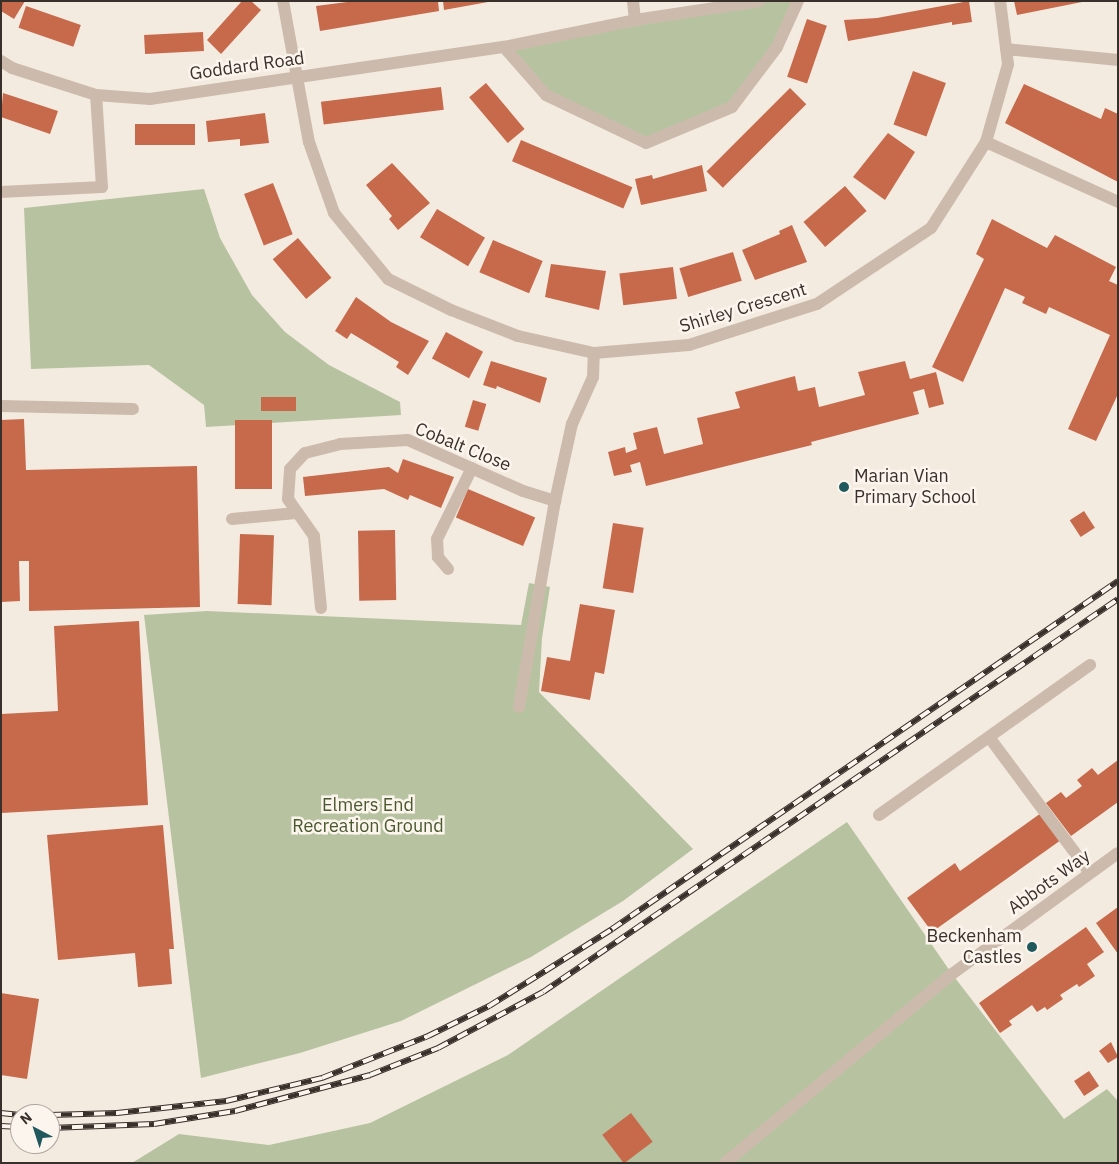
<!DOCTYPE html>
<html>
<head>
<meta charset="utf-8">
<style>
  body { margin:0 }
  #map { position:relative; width:1119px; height:1164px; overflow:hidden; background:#f4ebe0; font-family:"IBM Plex Sans",sans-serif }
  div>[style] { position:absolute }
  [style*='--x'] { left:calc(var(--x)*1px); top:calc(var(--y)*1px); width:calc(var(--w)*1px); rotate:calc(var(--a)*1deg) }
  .green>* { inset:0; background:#b7c3a0 }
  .building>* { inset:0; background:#c66a4b; transform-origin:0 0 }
  .minor>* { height:12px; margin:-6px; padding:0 6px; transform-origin:6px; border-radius:6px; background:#ccbbac }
  .rail>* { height:5.5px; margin-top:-2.75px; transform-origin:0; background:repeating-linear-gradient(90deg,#fbf5ed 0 11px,#3a302b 0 22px); box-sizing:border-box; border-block:1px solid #3a302b }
  .dots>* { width:14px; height:14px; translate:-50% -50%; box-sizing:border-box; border:2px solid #fbf5ed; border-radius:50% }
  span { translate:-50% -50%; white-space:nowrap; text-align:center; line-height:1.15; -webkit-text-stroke:5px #fbf5ed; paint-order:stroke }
  .street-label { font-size:18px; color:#3a302b }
  .poi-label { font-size:18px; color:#3a302b }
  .left { translate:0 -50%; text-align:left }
  .right { translate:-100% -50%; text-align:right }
  .park-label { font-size:18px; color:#49592e }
  .frame { position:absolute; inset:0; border:2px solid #3a302b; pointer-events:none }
  .north { position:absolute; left:10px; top:1104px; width:50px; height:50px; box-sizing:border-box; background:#fbf5ed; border:1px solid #aea69f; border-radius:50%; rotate:320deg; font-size:14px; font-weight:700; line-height:20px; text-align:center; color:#3a302b }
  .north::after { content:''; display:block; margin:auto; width:18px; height:22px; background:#1f585d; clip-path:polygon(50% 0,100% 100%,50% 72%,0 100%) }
</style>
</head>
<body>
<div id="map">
  <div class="green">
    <div style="clip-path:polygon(760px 1px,798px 1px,777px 47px,732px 107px,646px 143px,546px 95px,504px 47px)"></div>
    <div style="clip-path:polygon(204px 189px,220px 238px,252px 295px,285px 332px,329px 365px,400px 402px,401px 415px,206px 427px,204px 405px,149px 365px,31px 369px,24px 208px)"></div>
    <div style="clip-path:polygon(529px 583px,550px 587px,542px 638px,539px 692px,693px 849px,623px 901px,531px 957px,401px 1021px,300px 1053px,201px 1078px,144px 615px,207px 611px,521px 625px)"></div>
    <div style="clip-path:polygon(847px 822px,952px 974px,1064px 1119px,1107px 1089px,1118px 1101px,1118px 1163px,132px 1163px,179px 1134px,269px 1145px,370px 1123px,508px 1055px)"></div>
  </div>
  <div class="building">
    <div style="clip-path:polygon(1px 1px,25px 1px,14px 19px,1px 11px)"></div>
    <div style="clip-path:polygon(242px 1px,251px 1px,261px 10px,221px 54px,207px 40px)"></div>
    <div style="clip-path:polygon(355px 1px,438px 1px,439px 11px,320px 31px,316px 6px)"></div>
    <div style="clip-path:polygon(443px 1px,488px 1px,488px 2px,444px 10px)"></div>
    <div style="clip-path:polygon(969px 1px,972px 22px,952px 25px,952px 22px,848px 41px,844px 20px,877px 18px)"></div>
    <div style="clip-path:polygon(1014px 1px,1082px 1px,1082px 2px,1017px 15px)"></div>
    <div style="left:26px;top:6px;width:58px;height:23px;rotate:19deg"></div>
    <div style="left:807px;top:19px;width:21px;height:61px;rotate:19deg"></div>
    <div style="left:203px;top:32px;width:19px;height:59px;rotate:87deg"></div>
    <div style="left:913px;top:71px;width:35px;height:57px;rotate:20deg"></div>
    <div style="left:486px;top:83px;width:60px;height:22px;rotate:50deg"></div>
    <div style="clip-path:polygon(1024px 84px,1101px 119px,1105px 108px,1118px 114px,1118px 182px,1005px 123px)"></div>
    <div style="left:441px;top:87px;width:23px;height:121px;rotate:83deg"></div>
    <div style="left:790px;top:88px;width:23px;height:118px;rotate:45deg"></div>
    <div style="clip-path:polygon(3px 93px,58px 111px,50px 134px,1px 117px)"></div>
    <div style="clip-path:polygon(265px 113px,269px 143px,240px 146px,240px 139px,208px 142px,206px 121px)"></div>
    <div style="left:195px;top:124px;width:21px;height:60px;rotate:90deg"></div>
    <div style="clip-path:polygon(888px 133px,915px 152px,885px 200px,853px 177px)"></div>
    <div style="left:521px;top:140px;width:121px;height:23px;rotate:23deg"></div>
    <div style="clip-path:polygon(392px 163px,430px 203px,398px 230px,389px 219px,392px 216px,366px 185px)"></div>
    <div style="clip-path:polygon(702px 165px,707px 191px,641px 205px,635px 179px,652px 175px,653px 179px)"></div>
    <div style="left:273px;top:183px;width:55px;height:31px;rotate:69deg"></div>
    <div style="left:845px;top:186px;width:33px;height:55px;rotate:49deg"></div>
    <div style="left:437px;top:209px;width:56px;height:33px;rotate:31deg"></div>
    <div style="clip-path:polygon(992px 219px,1047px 248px,1055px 235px,1116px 267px,1109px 281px,1118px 285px,1118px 394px,1096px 441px,1068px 429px,1110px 335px,1049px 307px,1046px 314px,1022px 303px,1025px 297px,1005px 288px,963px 382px,932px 367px,984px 259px,976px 254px)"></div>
    <div style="clip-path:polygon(792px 225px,807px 262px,755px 280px,742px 250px,780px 234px,779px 231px)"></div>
    <div style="left:298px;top:238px;width:52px;height:33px;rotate:50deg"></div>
    <div style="left:493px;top:240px;width:54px;height:35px;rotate:23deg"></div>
    <div style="left:733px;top:252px;width:30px;height:56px;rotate:73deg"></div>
    <div style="clip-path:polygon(551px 264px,606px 271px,599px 310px,545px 297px)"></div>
    <div style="left:673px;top:267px;width:32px;height:54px;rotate:83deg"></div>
    <div style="clip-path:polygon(356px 297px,391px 322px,429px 341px,408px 375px,396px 367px,399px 362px,351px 333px,347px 339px,335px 331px)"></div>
    <div style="left:446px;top:332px;width:42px;height:30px;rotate:28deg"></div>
    <div style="clip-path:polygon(491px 361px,547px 378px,540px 403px,497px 386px,496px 389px,483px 385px)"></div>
    <div style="clip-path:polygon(905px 361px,910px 379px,936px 372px,944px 404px,929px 408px,924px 389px,913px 392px,919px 414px,811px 442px,812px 445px,646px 486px,640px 462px,630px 465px,632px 472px,614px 476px,608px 452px,625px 447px,626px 453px,637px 449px,633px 433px,657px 427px,664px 454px,703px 444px,697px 418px,740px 408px,735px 392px,795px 376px,798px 391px,815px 387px,819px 407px,865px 395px,858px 372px)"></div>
    <div style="left:261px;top:397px;width:35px;height:14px"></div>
    <div style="left:473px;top:400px;width:14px;height:28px;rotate:17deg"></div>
    <div style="clip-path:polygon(24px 419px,26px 470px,197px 466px,200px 607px,29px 611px,29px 561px,19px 561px,20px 601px,1px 602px,1px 420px)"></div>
    <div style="left:235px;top:420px;width:37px;height:69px"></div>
    <div style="clip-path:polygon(403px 459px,454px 477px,441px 508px,410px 495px,408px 500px,384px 489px,305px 496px,303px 477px,389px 467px,398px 473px)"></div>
    <div style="left:468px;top:489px;width:73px;height:31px;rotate:23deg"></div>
    <div style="left:1084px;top:511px;width:20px;height:17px;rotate:57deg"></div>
    <div style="left:613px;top:523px;width:31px;height:66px;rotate:9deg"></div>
    <div style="left:395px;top:530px;width:70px;height:37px;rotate:89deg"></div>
    <div style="left:240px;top:534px;width:34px;height:70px;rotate:2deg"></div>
    <div style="clip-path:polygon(580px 604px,615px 610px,604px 674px,595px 672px,590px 700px,541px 691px,547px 657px,570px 661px)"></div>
    <div style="clip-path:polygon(139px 621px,148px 805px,1px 813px,1px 714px,58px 711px,54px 626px)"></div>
    <div style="clip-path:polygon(1118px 760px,1118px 802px,1071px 836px,1046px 803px,1061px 792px,1066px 798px,1082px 786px,1077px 780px,1092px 768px,1098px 775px)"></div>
    <div style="clip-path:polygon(1041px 813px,1061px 840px,932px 932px,907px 898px,955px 863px,960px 871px)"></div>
    <div style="clip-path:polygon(163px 825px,174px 949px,169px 949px,172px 984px,138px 987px,135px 953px,58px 960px,47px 835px)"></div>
    <div style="clip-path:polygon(1118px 907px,1118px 954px,1096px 923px)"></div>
    <div style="clip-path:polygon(1086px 927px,1104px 952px,1087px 964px,1095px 976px,1079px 987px,1077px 984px,1060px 995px,1063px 999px,1047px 1010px,1045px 1007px,1037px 1012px,1032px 1005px,1009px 1021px,1012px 1025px,1000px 1033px,979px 1003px)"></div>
    <div style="clip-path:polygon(1px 993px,39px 999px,27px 1079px,1px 1075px)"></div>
    <div style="clip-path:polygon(1111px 1042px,1118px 1057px,1108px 1063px,1099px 1051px)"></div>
    <div style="left:1089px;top:1071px;width:18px;height:18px;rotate:56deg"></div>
    <div style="left:631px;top:1113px;width:36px;height:36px;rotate:53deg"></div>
  </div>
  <div class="minor">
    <div style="--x:283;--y:1;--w:143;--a:79.6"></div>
    <div style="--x:309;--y:142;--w:75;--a:70.6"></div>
    <div style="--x:334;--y:213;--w:85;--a:50.7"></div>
    <div style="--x:388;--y:279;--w:70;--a:26.2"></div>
    <div style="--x:451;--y:310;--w:72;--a:21.2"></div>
    <div style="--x:518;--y:336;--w:78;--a:12.6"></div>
    <div style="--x:594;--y:353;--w:95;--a:-4.8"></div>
    <div style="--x:689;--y:345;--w:134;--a:-17.8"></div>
    <div style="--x:817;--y:304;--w:137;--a:-33.7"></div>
    <div style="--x:931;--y:228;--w:102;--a:-57.4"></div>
    <div style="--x:986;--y:142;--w:81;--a:-74.2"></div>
    <div style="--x:1008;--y:64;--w:64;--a:-97.2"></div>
    <div style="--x:633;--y:1;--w:19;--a:84"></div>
    <div style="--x:504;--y:47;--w:64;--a:48.8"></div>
    <div style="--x:546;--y:95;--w:111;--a:25.6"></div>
    <div style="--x:646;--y:143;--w:93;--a:-22.7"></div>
    <div style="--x:732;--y:107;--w:75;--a:-53.1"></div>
    <div style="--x:777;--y:47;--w:51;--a:-65.5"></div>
    <div style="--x:1006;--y:49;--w:113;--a:5.6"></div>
    <div style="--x:1;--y:61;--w:13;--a:32"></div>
    <div style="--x:12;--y:68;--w:88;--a:17.8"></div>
    <div style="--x:96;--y:95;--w:54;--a:4.2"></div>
    <div style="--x:150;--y:99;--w:358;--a:-8.4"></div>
    <div style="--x:504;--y:47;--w:134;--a:-11.6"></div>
    <div style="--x:635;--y:20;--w:126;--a:-8.6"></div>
    <div style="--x:986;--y:142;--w:145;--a:24.4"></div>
    <div style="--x:1;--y:192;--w:101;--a:-2.8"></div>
    <div style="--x:102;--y:187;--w:92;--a:-93.7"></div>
    <div style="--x:1;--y:406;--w:132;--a:1.3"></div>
    <div style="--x:232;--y:519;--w:64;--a:-5.4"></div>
    <div style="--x:448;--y:569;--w:16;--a:-130"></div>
    <div style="--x:438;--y:557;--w:18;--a:-93"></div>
    <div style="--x:437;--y:539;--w:79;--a:-63.8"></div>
    <div style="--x:321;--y:608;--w:72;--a:-95.6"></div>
    <div style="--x:314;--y:536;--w:45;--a:-125.1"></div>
    <div style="--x:288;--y:499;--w:30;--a:-86"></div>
    <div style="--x:290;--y:469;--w:22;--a:-47"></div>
    <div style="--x:305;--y:453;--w:36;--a:-14"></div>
    <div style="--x:340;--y:444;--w:68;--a:-3.4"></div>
    <div style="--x:408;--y:440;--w:126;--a:23.9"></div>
    <div style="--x:523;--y:491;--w:34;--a:17"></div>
    <div style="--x:519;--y:707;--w:209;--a:-80.1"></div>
    <div style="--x:555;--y:501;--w:79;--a:-77.6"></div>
    <div style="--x:572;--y:424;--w:51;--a:-65.9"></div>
    <div style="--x:593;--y:377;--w:24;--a:-88"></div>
    <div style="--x:989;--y:737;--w:169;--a:53.4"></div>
    <div style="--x:879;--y:815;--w:259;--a:-35.4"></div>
    <div style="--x:725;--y:1163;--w:295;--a:-39.8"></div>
    <div style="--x:952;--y:974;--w:205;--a:-36.1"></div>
  </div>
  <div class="rail">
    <div style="--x:1;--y:1113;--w:19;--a:6"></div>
    <div style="--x:50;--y:1115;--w:67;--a:-1.7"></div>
    <div style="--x:117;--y:1113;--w:110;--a:-6.3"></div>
    <div style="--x:226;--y:1101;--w:99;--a:-13.5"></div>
    <div style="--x:322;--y:1078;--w:114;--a:-21.6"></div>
    <div style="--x:428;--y:1036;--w:68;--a:-26.2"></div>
    <div style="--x:489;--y:1006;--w:145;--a:-32"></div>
    <div style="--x:612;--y:929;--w:614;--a:-34.52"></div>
    <div style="--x:1;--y:1126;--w:19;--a:3"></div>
    <div style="--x:50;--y:1128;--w:104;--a:-2.2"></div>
    <div style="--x:154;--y:1124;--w:82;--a:-9.1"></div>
    <div style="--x:235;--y:1111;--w:140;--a:-14.9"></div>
    <div style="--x:370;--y:1075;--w:73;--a:-21.7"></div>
    <div style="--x:438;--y:1048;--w:119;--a:-28.1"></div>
    <div style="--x:543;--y:992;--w:696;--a:-34.35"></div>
  </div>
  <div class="dots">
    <div style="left:844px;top:487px;background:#1f585d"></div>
    <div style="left:1032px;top:947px;background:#1f585d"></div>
  </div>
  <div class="street-label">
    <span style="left:247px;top:66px;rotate:-8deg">Goddard Road</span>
    <span style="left:743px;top:308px;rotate:-17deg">Shirley Crescent</span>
    <span style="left:463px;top:447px;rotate:22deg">Cobalt Close</span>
    <span style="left:1049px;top:882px;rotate:-36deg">Abbots Way</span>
  </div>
  <div class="poi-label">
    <span class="left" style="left:854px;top:487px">Marian Vian<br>Primary School</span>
    <span class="right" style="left:1022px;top:947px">Beckenham<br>Castles</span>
  </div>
  <div class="park-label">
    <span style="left:368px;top:816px">Elmers End<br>Recreation Ground</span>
  </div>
  <div class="frame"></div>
  <div class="north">N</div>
</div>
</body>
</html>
